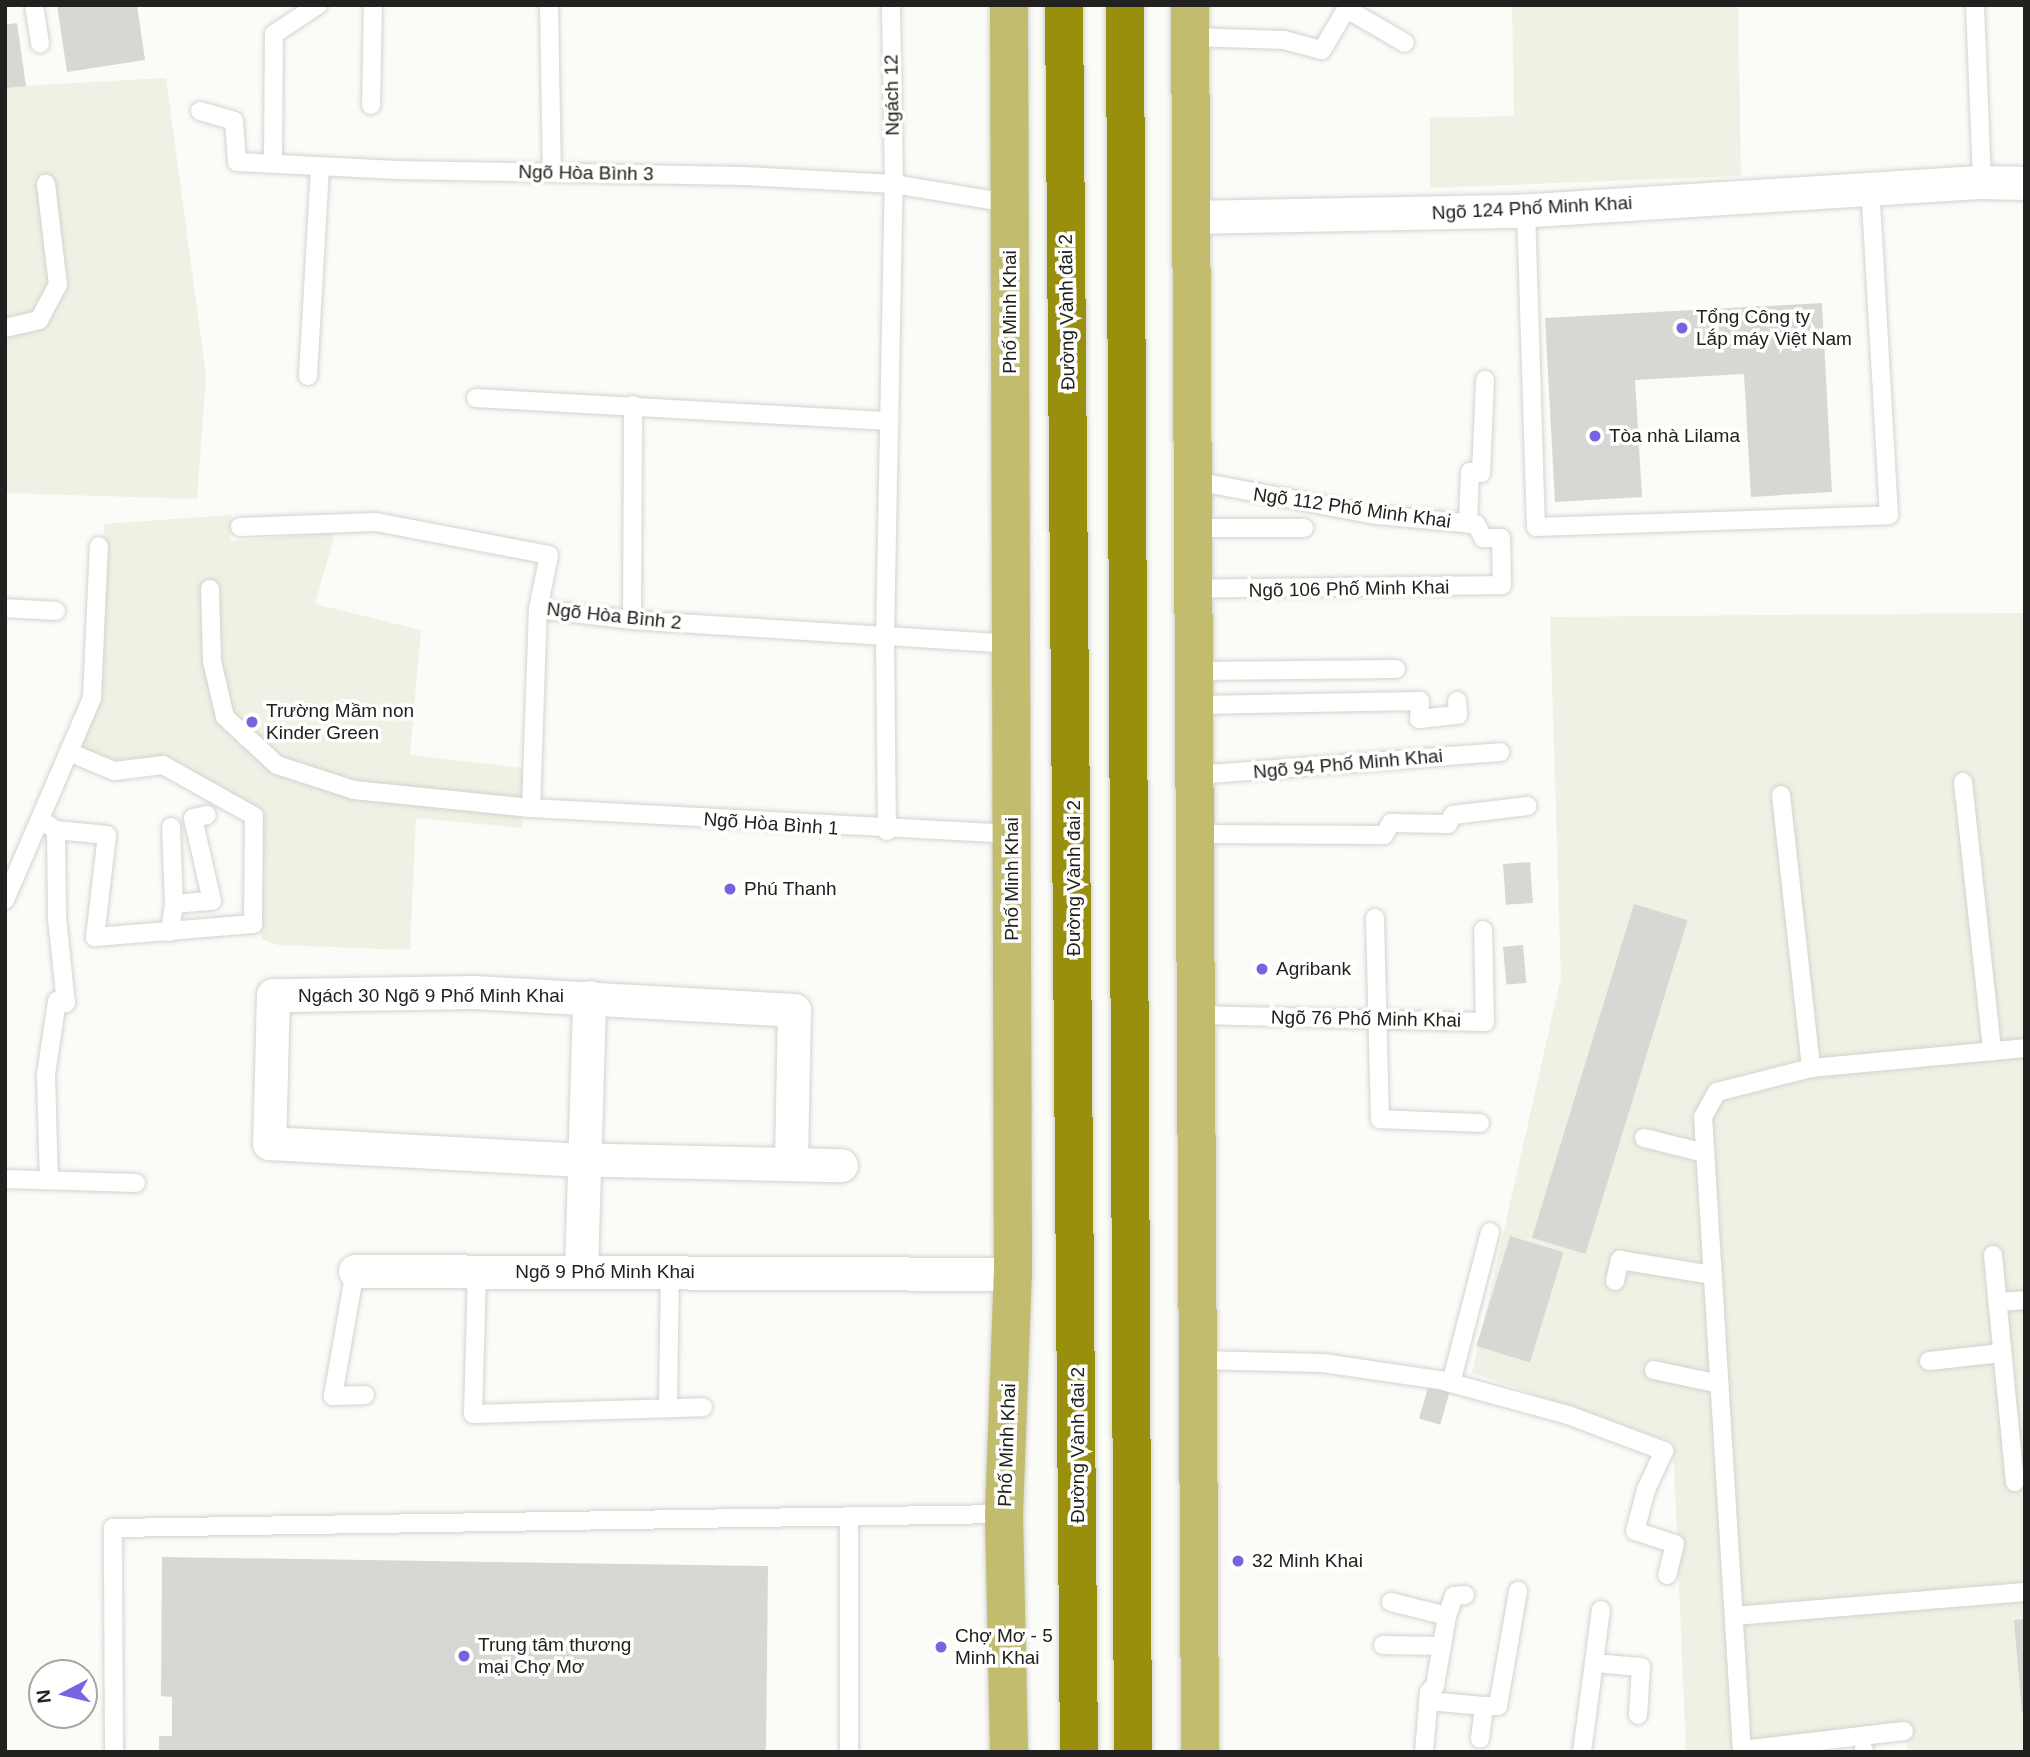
<!DOCTYPE html>
<html>
<head>
<meta charset="utf-8">
<style>
  body { margin:0 }
  #map { position:relative; width:2030px; height:1757px; overflow:hidden; background:#fbfbf7; font-family:Arial,sans-serif }
  div>[style] { position:absolute }
  [style*='--x'] { left:calc(var(--x)*1px); top:calc(var(--y)*1px); width:calc(var(--w)*1px); rotate:calc(var(--a)*1deg) }
  .built>* { inset:0; background:#f0f0e4 }
  .building>* { inset:0; background:#d7d7d3; transform-origin:0 0 }
  .roads { filter:drop-shadow(0 0 2px #d3d3cf) drop-shadow(0 0 2px #d3d3cf) }
  .lane>* { height:18px; margin:-9px; padding:0 9px; transform-origin:9px; border-radius:9px; background:#fff }
  .street>* { height:33px; margin:-16.5px; padding:0 16.5px; transform-origin:16.5px; border-radius:16.5px; background:#fff }
  .primary>* { height:38px; margin:-19px; padding:0 19px; transform-origin:19px; border-radius:19px; background:#c1bc6e }
  .highway>* { height:38px; margin:-19px; padding:0 19px; transform-origin:19px; border-radius:19px; background:#98900d }
  .dots>* { width:19px; height:19px; translate:-50% -50%; box-sizing:border-box; border:4px solid #fffffe; border-radius:50% }
  span { translate:-50% -50%; white-space:nowrap; text-align:center; line-height:1.15; -webkit-text-stroke:7px #fffffe; paint-order:stroke }
  .street-label { font-size:19px; color:#21211f }
  .poi-label { font-size:19px; color:#21211f }
  .left { translate:0 -50%; text-align:left }
  .frame { position:absolute; inset:0; border:7px solid #21211f; pointer-events:none }
  .north { position:absolute; left:28px; top:1659px; width:70px; height:70px; box-sizing:border-box; background:#fffffe; border:2px solid #a6a6a5; border-radius:50%; rotate:263deg; font-size:19px; font-weight:700; line-height:28px; text-align:center; color:#21211f }
  .north::after { content:''; display:block; margin:auto; width:24px; height:32px; background:#7665e0; clip-path:polygon(50% 0,100% 100%,50% 72%,0 100%) }
</style>
</head>
<body>
<div id="map">
  <div class="built">
    <div style="clip-path:polygon(1512px 5px,1738px 5px,1741px 176px,1430px 188px,1430px 118px,1514px 116px)"></div>
    <div style="clip-path:polygon(166px 78px,206px 376px,197px 499px,5px 493px,5px 87px)"></div>
    <div style="clip-path:polygon(231px 515px,230px 541px,335px 533px,315px 604px,421px 630px,410px 755px,524px 768px,522px 828px,416px 818px,410px 950px,278px 945px,261px 939px,260px 814px,165px 760px,123px 764px,80px 751px,102px 693px,104px 524px)"></div>
    <div style="clip-path:polygon(2025px 613px,2025px 1752px,1908px 1752px,1906px 1739px,1784px 1752px,1686px 1752px,1673px 1442px,1472px 1373px,1561px 977px,1550px 617px)"></div>
  </div>
  <div class="building">
    <div style="clip-path:polygon(57px 5px,137px 5px,145px 60px,67px 72px)"></div>
    <div style="clip-path:polygon(17px 23px,26px 86px,5px 88px,5px 25px)"></div>
    <div style="clip-path:polygon(1822px 303px,1832px 492px,1751px 497px,1744px 374px,1635px 380px,1642px 497px,1555px 502px,1545px 318px)"></div>
    <div style="left:1530px;top:862px;width:41px;height:27px;rotate:86deg"></div>
    <div style="left:1634px;top:904px;width:56px;height:349px;rotate:17deg"></div>
    <div style="left:1523px;top:945px;width:38px;height:20px;rotate:85deg"></div>
    <div style="left:1510px;top:1236px;width:56px;height:115px;rotate:17deg"></div>
    <div style="left:1429px;top:1384px;width:22px;height:36px;rotate:16deg"></div>
    <div style="clip-path:polygon(162px 1557px,768px 1566px,766px 1752px,159px 1752px,159px 1736px,172px 1736px,172px 1697px,161px 1696px)"></div>
    <div style="clip-path:polygon(2025px 1619px,2025px 1713px,2022px 1713px,2014px 1620px)"></div>
  </div>
  <div class="roads">
    <div class="lane">
      <div style="--x:34;--y:5;--w:39;--a:81"></div>
      <div style="--x:549;--y:5;--w:167;--a:89"></div>
      <div style="--x:1975;--y:5;--w:177;--a:87.7"></div>
      <div style="--x:1191;--y:37;--w:93;--a:1.8"></div>
      <div style="--x:1284;--y:40;--w:39;--a:15"></div>
      <div style="--x:1322;--y:50;--w:43;--a:-59.3"></div>
      <div style="--x:1344;--y:13;--w:8;--a:-7"></div>
      <div style="--x:1352;--y:12;--w:61;--a:30.3"></div>
      <div style="--x:371;--y:105;--w:100;--a:-88.9"></div>
      <div style="--x:200;--y:111;--w:35;--a:16"></div>
      <div style="--x:234;--y:121;--w:41;--a:85.8"></div>
      <div style="--x:237;--y:162;--w:160;--a:2.9"></div>
      <div style="--x:397;--y:170;--w:347;--a:1"></div>
      <div style="--x:744;--y:176;--w:150;--a:3.1"></div>
      <div style="--x:894;--y:184;--w:117;--a:9.4"></div>
      <div style="--x:273;--y:162;--w:128;--a:-89.6"></div>
      <div style="--x:274;--y:34;--w:53;--a:-33.4"></div>
      <div style="--x:1526;--y:210;--w:317;--a:88.2"></div>
      <div style="--x:1536;--y:527;--w:353;--a:-1.9"></div>
      <div style="--x:1889;--y:515;--w:327;--a:-93.3"></div>
      <div style="--x:5;--y:328;--w:35;--a:-13"></div>
      <div style="--x:39;--y:320;--w:40;--a:-62"></div>
      <div style="--x:58;--y:285;--w:102;--a:-96.8"></div>
      <div style="--x:308;--y:376;--w:209;--a:-86.7"></div>
      <div style="--x:476;--y:398;--w:414;--a:3.2"></div>
      <div style="--x:1195;--y:481;--w:185;--a:10.6"></div>
      <div style="--x:1377;--y:515;--w:99;--a:5.2"></div>
      <div style="--x:1476;--y:524;--w:16;--a:63"></div>
      <div style="--x:1483;--y:538;--w:18;--a:0"></div>
      <div style="--x:1501;--y:538;--w:47;--a:88.8"></div>
      <div style="--x:1502;--y:585;--w:306;--a:179.3"></div>
      <div style="--x:1468;--y:524;--w:52;--a:-87.8"></div>
      <div style="--x:1470;--y:472;--w:11;--a:5"></div>
      <div style="--x:1481;--y:473;--w:93;--a:-87.5"></div>
      <div style="--x:240;--y:527;--w:136;--a:-2.1"></div>
      <div style="--x:376;--y:522;--w:176;--a:10.8"></div>
      <div style="--x:549;--y:555;--w:55;--a:101.5"></div>
      <div style="--x:538;--y:609;--w:95;--a:6.7"></div>
      <div style="--x:632;--y:620;--w:381;--a:3.6"></div>
      <div style="--x:1196;--y:528;--w:108;--a:0"></div>
      <div style="--x:210;--y:589;--w:72;--a:88.4"></div>
      <div style="--x:212;--y:661;--w:57;--a:76.9"></div>
      <div style="--x:225;--y:717;--w:71;--a:42.7"></div>
      <div style="--x:277;--y:765;--w:81;--a:18"></div>
      <div style="--x:354;--y:790;--w:178;--a:5.8"></div>
      <div style="--x:531;--y:808;--w:482;--a:3.1"></div>
      <div style="--x:5;--y:608;--w:51;--a:3.4"></div>
      <div style="--x:632;--y:620;--w:215;--a:-89.7"></div>
      <div style="--x:1196;--y:671;--w:200;--a:-0.6"></div>
      <div style="--x:1196;--y:705;--w:224;--a:-1"></div>
      <div style="--x:1420;--y:701;--w:18;--a:93"></div>
      <div style="--x:1419;--y:719;--w:39;--a:-6"></div>
      <div style="--x:1458;--y:715;--w:14;--a:-94"></div>
      <div style="--x:1196;--y:775;--w:305;--a:-4.3"></div>
      <div style="--x:1963;--y:782;--w:271;--a:83.8"></div>
      <div style="--x:1781;--y:795;--w:275;--a:83.7"></div>
      <div style="--x:531;--y:808;--w:199;--a:-88"></div>
      <div style="--x:40;--y:819;--w:19;--a:35"></div>
      <div style="--x:56;--y:830;--w:88;--a:89.3"></div>
      <div style="--x:57;--y:918;--w:85;--a:84"></div>
      <div style="--x:66;--y:1003;--w:9;--a:-167"></div>
      <div style="--x:57;--y:1001;--w:75;--a:98.5"></div>
      <div style="--x:46;--y:1075;--w:105;--a:88.4"></div>
      <div style="--x:56;--y:830;--w:51;--a:5.6"></div>
      <div style="--x:107;--y:835;--w:103;--a:96.7"></div>
      <div style="--x:95;--y:937;--w:159;--a:-4.7"></div>
      <div style="--x:253;--y:924;--w:108;--a:-89.5"></div>
      <div style="--x:254;--y:816;--w:104;--a:-150.7"></div>
      <div style="--x:163;--y:765;--w:49;--a:173"></div>
      <div style="--x:114;--y:771;--w:49;--a:-157.1"></div>
      <div style="--x:887;--y:831;--w:194;--a:-90.6"></div>
      <div style="--x:885;--y:637;--w:453;--a:-88.9"></div>
      <div style="--x:894;--y:184;--w:179;--a:-91"></div>
      <div style="--x:1196;--y:834;--w:188;--a:0.3"></div>
      <div style="--x:1384;--y:835;--w:14;--a:-60"></div>
      <div style="--x:1391;--y:823;--w:57;--a:1"></div>
      <div style="--x:1448;--y:824;--w:10;--a:-61"></div>
      <div style="--x:1453;--y:815;--w:75;--a:-6.9"></div>
      <div style="--x:5;--y:900;--w:220;--a:-66.7"></div>
      <div style="--x:92;--y:698;--w:152;--a:-87.4"></div>
      <div style="--x:174;--y:904;--w:38;--a:-5"></div>
      <div style="--x:212;--y:901;--w:85;--a:-102.9"></div>
      <div style="--x:193;--y:818;--w:14;--a:-12"></div>
      <div style="--x:1375;--y:918;--w:201;--a:88.6"></div>
      <div style="--x:1380;--y:1119;--w:100;--a:2.3"></div>
      <div style="--x:170;--y:932;--w:28;--a:-82"></div>
      <div style="--x:174;--y:904;--w:77;--a:-92.2"></div>
      <div style="--x:1196;--y:1015;--w:289;--a:1.4"></div>
      <div style="--x:1485;--y:1022;--w:92;--a:-91.2"></div>
      <div style="--x:1644;--y:1138;--w:63;--a:13.8"></div>
      <div style="--x:5;--y:1179;--w:131;--a:1.7"></div>
      <div style="--x:1993;--y:1255;--w:228;--a:84.5"></div>
      <div style="--x:355;--y:1271;--w:127;--a:100"></div>
      <div style="--x:333;--y:1396;--w:32;--a:-2"></div>
      <div style="--x:477;--y:1272;--w:142;--a:91.6"></div>
      <div style="--x:473;--y:1414;--w:230;--a:-1.7"></div>
      <div style="--x:1615;--y:1281;--w:22;--a:-77"></div>
      <div style="--x:1620;--y:1260;--w:94;--a:9.2"></div>
      <div style="--x:1998;--y:1302;--w:27;--a:-4"></div>
      <div style="--x:1198;--y:1360;--w:125;--a:1.4"></div>
      <div style="--x:1323;--y:1363;--w:118;--a:8.3"></div>
      <div style="--x:1440;--y:1380;--w:133;--a:15.3"></div>
      <div style="--x:1568;--y:1415;--w:103;--a:20.6"></div>
      <div style="--x:1664;--y:1451;--w:43;--a:114.8"></div>
      <div style="--x:1646;--y:1490;--w:42;--a:105"></div>
      <div style="--x:1635;--y:1531;--w:42;--a:18"></div>
      <div style="--x:1675;--y:1544;--w:32;--a:104"></div>
      <div style="--x:1929;--y:1361;--w:73;--a:-6.3"></div>
      <div style="--x:1654;--y:1370;--w:67;--a:12"></div>
      <div style="--x:1451;--y:1383;--w:156;--a:-75.5"></div>
      <div style="--x:668;--y:1408;--w:136;--a:-89.2"></div>
      <div style="--x:849;--y:1519;--w:233;--a:90"></div>
      <div style="--x:1391;--y:1602;--w:58;--a:14"></div>
      <div style="--x:1734;--y:1616;--w:292;--a:-4.7"></div>
      <div style="--x:1383;--y:1645;--w:59;--a:1"></div>
      <div style="--x:1594;--y:1663;--w:47;--a:4.9"></div>
      <div style="--x:1641;--y:1667;--w:48;--a:93.6"></div>
      <div style="--x:1428;--y:1701;--w:56;--a:5.1"></div>
      <div style="--x:1484;--y:1706;--w:33;--a:97"></div>
      <div style="--x:1484;--y:1706;--w:14;--a:0"></div>
      <div style="--x:1498;--y:1706;--w:117;--a:-80.1"></div>
      <div style="--x:1742;--y:1750;--w:163;--a:-6.7"></div>
      <div style="--x:1864;--y:1750;--w:2;--a:90"></div>
      <div style="--x:114;--y:1752;--w:224;--a:-90.3"></div>
      <div style="--x:113;--y:1528;--w:891;--a:-0.9"></div>
      <div style="--x:1424;--y:1752;--w:60;--a:-85.2"></div>
      <div style="--x:1429;--y:1692;--w:8;--a:-45"></div>
      <div style="--x:1435;--y:1686;--w:71;--a:-80.3"></div>
      <div style="--x:1447;--y:1616;--w:21;--a:-71"></div>
      <div style="--x:1454;--y:1596;--w:11;--a:-5"></div>
      <div style="--x:1582;--y:1752;--w:143;--a:-82.4"></div>
      <div style="--x:1742;--y:1752;--w:636;--a:-93.51"></div>
      <div style="--x:1703;--y:1117;--w:29;--a:-61"></div>
      <div style="--x:1717;--y:1092;--w:97;--a:-14.3"></div>
      <div style="--x:1811;--y:1068;--w:215;--a:-5.3"></div>
    </div>
    <div class="street">
      <div style="--x:1193;--y:217;--w:324;--a:-1.1"></div>
      <div style="--x:1517;--y:211;--w:466;--a:-3.6"></div>
      <div style="--x:1982;--y:182;--w:43;--a:1.3"></div>
      <div style="--x:791;--y:1162;--w:152;--a:-88.9"></div>
      <div style="--x:794;--y:1010;--w:321;--a:-176.8"></div>
      <div style="--x:474;--y:992;--w:201;--a:179.1"></div>
      <div style="--x:273;--y:995;--w:148;--a:91.5"></div>
      <div style="--x:269;--y:1143;--w:299;--a:3.1"></div>
      <div style="--x:568;--y:1159;--w:273;--a:1.3"></div>
      <div style="--x:355;--y:1271;--w:658;--a:0.26"></div>
      <div style="--x:581;--y:1272;--w:275;--a:-88.3"></div>
    </div>
    <div class="primary">
      <div style="--x:1190;--y:5;--w:1747;--a:89.67"></div>
      <div style="--x:1009;--y:1752;--w:238;--a:-91.2"></div>
      <div style="--x:1004;--y:1514;--w:240;--a:-87.9"></div>
      <div style="--x:1013;--y:1274;--w:1269;--a:-90.18"></div>
    </div>
    <div class="highway">
      <div style="--x:1064;--y:5;--w:1747;--a:89.51"></div>
      <div style="--x:1125;--y:5;--w:1747;--a:89.74"></div>
    </div>
  </div>
  <div class="dots">
    <div style="left:1682px;top:328px;background:#7665e0"></div>
    <div style="left:1595px;top:436px;background:#7665e0"></div>
    <div style="left:252px;top:722px;background:#7665e0"></div>
    <div style="left:730px;top:889px;background:#7665e0"></div>
    <div style="left:1262px;top:969px;background:#7665e0"></div>
    <div style="left:1238px;top:1561px;background:#7665e0"></div>
    <div style="left:941px;top:1647px;background:#7665e0"></div>
    <div style="left:464px;top:1656px;background:#7665e0"></div>
  </div>
  <div class="street-label">
    <span style="left:892px;top:95px;rotate:-91deg">Ngách 12</span>
    <span style="left:586px;top:173px;rotate:1deg">Ngõ Hòa Bình 3</span>
    <span style="left:1532px;top:208px;rotate:-3deg">Ngõ 124 Phố Minh Khai</span>
    <span style="left:1010px;top:312px;rotate:-90deg">Phố Minh Khai</span>
    <span style="left:1067px;top:312px;rotate:-91deg">Đường Vành đai 2</span>
    <span style="left:1352px;top:508px;rotate:8deg">Ngõ 112 Phố Minh Khai</span>
    <span style="left:1349px;top:589px;rotate:-1deg">Ngõ 106 Phố Minh Khai</span>
    <span style="left:614px;top:616px;rotate:6deg">Ngõ Hòa Bình 2</span>
    <span style="left:1348px;top:764px;rotate:-5deg">Ngõ 94 Phố Minh Khai</span>
    <span style="left:771px;top:824px;rotate:4deg">Ngõ Hòa Bình 1</span>
    <span style="left:1074px;top:878px;rotate:-90deg">Đường Vành đai 2</span>
    <span style="left:1012px;top:879px;rotate:-90deg">Phố Minh Khai</span>
    <span style="left:431px;top:996px">Ngách 30 Ngõ 9 Phố Minh Khai</span>
    <span style="left:1366px;top:1019px;rotate:1deg">Ngõ 76 Phố Minh Khai</span>
    <span style="left:605px;top:1272px">Ngõ 9 Phố Minh Khai</span>
    <span style="left:1007px;top:1445px;rotate:-88deg">Phố Minh Khai</span>
    <span style="left:1078px;top:1445px;rotate:-90deg">Đường Vành đai 2</span>
  </div>
  <div class="poi-label">
    <span class="left" style="left:1696px;top:328px">Tổng Công ty<br>Lắp máy Việt Nam</span>
    <span class="left" style="left:1609px;top:436px">Tòa nhà Lilama</span>
    <span class="left" style="left:266px;top:722px">Trường Mầm non<br>Kinder Green</span>
    <span class="left" style="left:744px;top:889px">Phú Thanh</span>
    <span class="left" style="left:1276px;top:969px">Agribank</span>
    <span class="left" style="left:1252px;top:1561px">32 Minh Khai</span>
    <span class="left" style="left:955px;top:1647px">Chợ Mơ - 5<br>Minh Khai</span>
    <span class="left" style="left:478px;top:1656px">Trung tâm thương<br>mại Chợ Mơ</span>
  </div>
  <div class="frame"></div>
  <div class="north">N</div>
</div>
</body>
</html>
